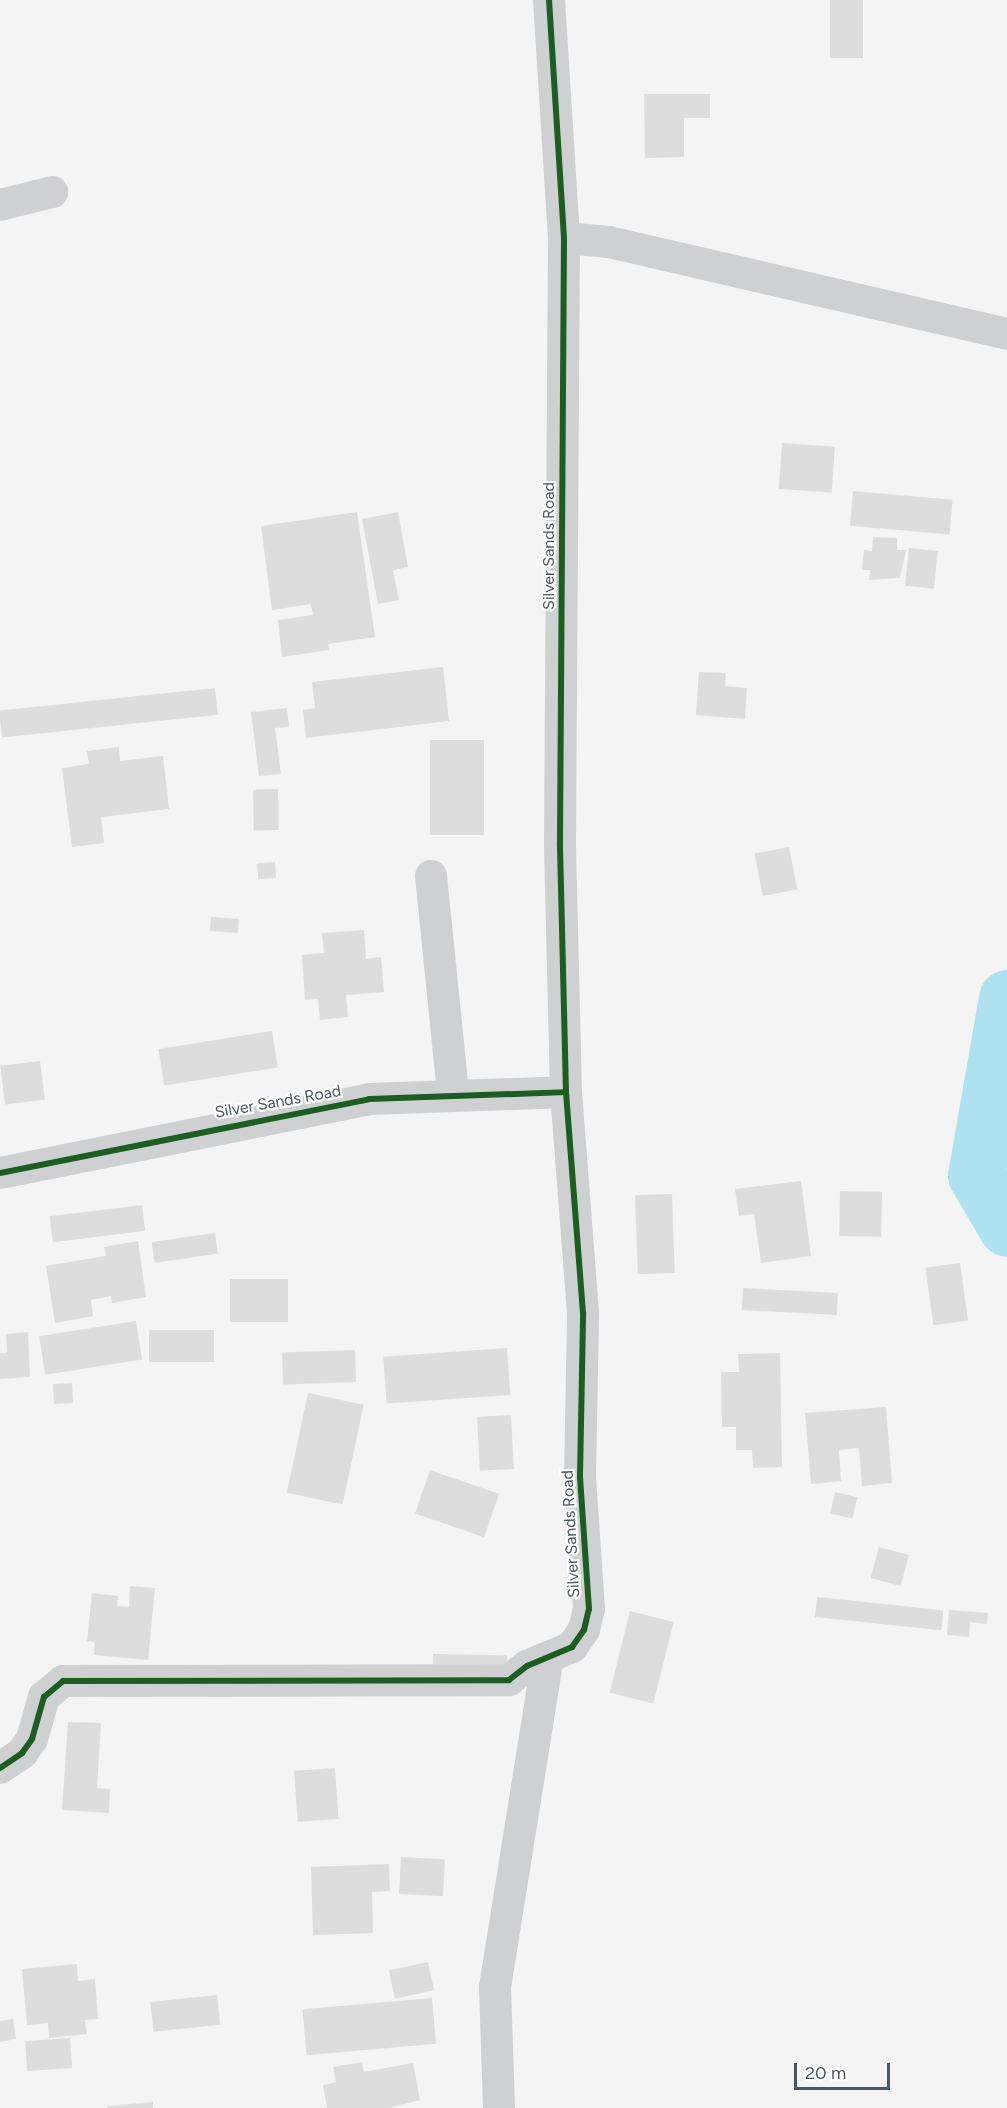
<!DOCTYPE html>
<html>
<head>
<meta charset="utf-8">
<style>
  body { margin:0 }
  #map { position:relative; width:1007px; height:2108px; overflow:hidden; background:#f4f4f4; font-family:Figtree,sans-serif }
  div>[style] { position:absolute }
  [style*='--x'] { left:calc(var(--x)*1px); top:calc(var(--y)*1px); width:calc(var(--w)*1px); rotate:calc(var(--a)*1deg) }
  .river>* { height:57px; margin:-28.5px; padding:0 28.5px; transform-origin:28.5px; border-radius:28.5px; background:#aee2f0 }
  .building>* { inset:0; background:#ddddde; transform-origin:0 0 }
  .minor>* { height:32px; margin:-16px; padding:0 16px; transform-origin:16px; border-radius:16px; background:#ced0d2 }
  .cycleway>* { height:6px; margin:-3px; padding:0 3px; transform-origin:3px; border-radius:3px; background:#1b5e20 }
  span { translate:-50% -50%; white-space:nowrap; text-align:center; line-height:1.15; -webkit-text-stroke:4.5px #fff; paint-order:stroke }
  .street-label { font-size:16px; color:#4a5661 }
  .scale { position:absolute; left:794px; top:2063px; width:96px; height:27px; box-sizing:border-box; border:3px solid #4a5661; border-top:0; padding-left:8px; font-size:18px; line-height:21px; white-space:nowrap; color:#4a5661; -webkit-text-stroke:4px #fff; paint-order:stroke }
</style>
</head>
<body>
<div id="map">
  <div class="river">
    <div style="--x:1007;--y:998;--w:180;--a:99.9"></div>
    <div style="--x:976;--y:1175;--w:61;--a:59.7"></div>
  </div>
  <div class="building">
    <div style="left:830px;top:0;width:33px;height:58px"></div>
    <div style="clip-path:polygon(644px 94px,710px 94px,710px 118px,684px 118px,684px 157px,645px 158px)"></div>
    <div style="left:782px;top:443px;width:53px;height:46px;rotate:4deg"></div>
    <div style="left:853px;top:491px;width:100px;height:35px;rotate:5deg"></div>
    <div style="clip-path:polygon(357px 512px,375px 637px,328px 644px,329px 650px,282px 657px,278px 620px,313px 615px,311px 604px,272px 610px,261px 526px)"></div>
    <div style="clip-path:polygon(398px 512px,408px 567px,393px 570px,399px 600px,378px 604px,362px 519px)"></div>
    <div style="clip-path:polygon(873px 537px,897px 538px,897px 550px,906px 550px,900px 578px,869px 580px,870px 570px,862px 570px,864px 550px,872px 551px)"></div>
    <div style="left:909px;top:548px;width:29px;height:38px;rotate:6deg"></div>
    <div style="clip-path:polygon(443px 667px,449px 721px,306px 738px,303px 710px,315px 708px,312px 682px)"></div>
    <div style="clip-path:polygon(699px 672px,726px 673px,725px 686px,747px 688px,745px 719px,696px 715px)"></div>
    <div style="left:215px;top:688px;width:27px;height:217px;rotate:84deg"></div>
    <div style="clip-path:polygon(287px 708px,289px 727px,275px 728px,281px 774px,259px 776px,251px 712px)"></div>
    <div style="left:430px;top:740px;width:54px;height:95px"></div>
    <div style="clip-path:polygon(119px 747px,120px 761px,163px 756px,169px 809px,101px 817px,104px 843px,72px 847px,62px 768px,89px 764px,87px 751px)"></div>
    <div style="left:278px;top:789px;width:41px;height:25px;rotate:89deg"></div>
    <div style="left:789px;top:847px;width:43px;height:35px;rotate:79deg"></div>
    <div style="left:275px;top:862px;width:16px;height:18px;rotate:86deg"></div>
    <div style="left:211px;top:917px;width:28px;height:14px;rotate:4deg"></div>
    <div style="clip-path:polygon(364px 930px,366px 959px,381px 957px,384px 992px,346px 995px,348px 1017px,320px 1020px,318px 999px,305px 1000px,302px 955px,324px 953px,322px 933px)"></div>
    <div style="left:272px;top:1031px;width:37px;height:115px;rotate:81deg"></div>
    <div style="left:40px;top:1061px;width:39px;height:40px;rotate:83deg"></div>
    <div style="clip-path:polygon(801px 1181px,811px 1256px,761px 1263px,754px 1214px,739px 1216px,735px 1189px)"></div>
    <div style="left:840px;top:1191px;width:42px;height:45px;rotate:1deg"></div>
    <div style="left:672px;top:1194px;width:79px;height:37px;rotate:88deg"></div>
    <div style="left:142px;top:1205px;width:26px;height:93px;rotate:83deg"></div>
    <div style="left:215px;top:1233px;width:21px;height:64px;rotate:82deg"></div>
    <div style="clip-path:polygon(138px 1241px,146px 1297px,112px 1303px,111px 1296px,91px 1300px,93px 1316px,55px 1323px,46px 1266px,106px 1256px,104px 1247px)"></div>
    <div style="left:960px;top:1263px;width:58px;height:35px;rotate:82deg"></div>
    <div style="left:230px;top:1279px;width:58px;height:43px"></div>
    <div style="left:743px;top:1288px;width:95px;height:22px;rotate:3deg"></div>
    <div style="left:136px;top:1321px;width:39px;height:98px;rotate:81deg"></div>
    <div style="left:214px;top:1330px;width:32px;height:65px;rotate:90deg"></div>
    <div style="clip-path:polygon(28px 1332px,30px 1377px,0 1379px,0 1353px,7px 1353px,6px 1334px)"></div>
    <div style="left:507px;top:1348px;width:47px;height:124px;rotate:86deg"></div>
    <div style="left:355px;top:1350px;width:32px;height:73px;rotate:88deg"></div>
    <div style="clip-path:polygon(780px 1353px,782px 1467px,753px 1468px,752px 1450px,736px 1450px,736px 1427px,722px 1427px,721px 1372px,739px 1372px,738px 1354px)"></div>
    <div style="left:72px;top:1383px;width:20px;height:19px;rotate:87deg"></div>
    <div style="left:308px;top:1393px;width:57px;height:102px;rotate:12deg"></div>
    <div style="clip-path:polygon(886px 1407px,892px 1483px,862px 1486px,859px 1448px,839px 1450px,841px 1481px,811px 1484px,805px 1413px)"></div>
    <div style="left:511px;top:1415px;width:54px;height:34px;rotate:87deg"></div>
    <div style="left:430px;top:1470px;width:73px;height:46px;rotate:19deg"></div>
    <div style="left:835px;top:1492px;width:23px;height:22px;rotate:13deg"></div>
    <div style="left:879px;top:1547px;width:31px;height:32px;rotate:15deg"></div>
    <div style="clip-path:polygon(130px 1586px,155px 1588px,148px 1660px,94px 1655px,95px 1642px,87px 1641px,92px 1593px,118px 1596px,117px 1606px,129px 1607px)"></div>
    <div style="left:817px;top:1597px;width:127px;height:20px;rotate:6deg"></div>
    <div style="clip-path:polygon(949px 1610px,988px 1613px,987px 1624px,970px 1622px,969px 1637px,947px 1635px)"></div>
    <div style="left:630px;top:1611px;width:45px;height:84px;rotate:14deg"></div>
    <div style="left:433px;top:1654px;width:74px;height:19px;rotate:1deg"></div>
    <div style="clip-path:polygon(68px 1722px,101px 1723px,97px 1788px,110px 1789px,109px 1813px,62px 1810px)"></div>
    <div style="left:335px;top:1768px;width:51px;height:41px;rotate:86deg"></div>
    <div style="left:401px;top:1857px;width:44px;height:37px;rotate:3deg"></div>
    <div style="clip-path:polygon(389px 1864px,390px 1891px,372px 1892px,373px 1933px,313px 1935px,311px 1867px)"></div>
    <div style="left:428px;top:1962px;width:29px;height:40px;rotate:78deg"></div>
    <div style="clip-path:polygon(77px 1964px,78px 1981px,95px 1979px,98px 2019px,85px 2020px,87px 2034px,49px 2038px,48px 2023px,27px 2025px,22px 1969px)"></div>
    <div style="left:217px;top:1995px;width:30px;height:67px;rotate:84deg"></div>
    <div style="left:432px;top:1998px;width:46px;height:130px;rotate:85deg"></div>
    <div style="clip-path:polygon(13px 2019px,16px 2039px,0 2042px,0 2021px)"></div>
    <div style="left:70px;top:2038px;width:30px;height:45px;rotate:86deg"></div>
    <div style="clip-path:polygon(362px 2062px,364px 2072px,413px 2063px,420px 2100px,389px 2108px,327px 2108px,323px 2085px,336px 2082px,333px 2067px)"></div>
    <div style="clip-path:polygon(153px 2102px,153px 2108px,107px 2108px,107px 2106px)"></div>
  </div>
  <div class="minor">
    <div style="--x:0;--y:205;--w:54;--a:-14"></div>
    <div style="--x:564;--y:238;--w:45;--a:5.1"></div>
    <div style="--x:609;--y:242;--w:408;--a:13"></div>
    <div style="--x:431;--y:876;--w:219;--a:84.2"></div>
    <div style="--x:0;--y:1173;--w:376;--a:-11.3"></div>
    <div style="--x:369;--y:1099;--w:197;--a:-2"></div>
    <div style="--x:0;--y:1768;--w:27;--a:-34"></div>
    <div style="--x:22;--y:1753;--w:17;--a:-54"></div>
    <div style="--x:32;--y:1739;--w:44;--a:-74.1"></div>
    <div style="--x:44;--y:1697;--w:25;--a:-40"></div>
    <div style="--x:63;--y:1681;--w:446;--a:-0.1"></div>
    <div style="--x:509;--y:1680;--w:23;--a:-38"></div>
    <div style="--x:527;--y:1666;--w:49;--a:-22.9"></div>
    <div style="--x:572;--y:1647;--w:21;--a:-55"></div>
    <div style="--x:584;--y:1630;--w:22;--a:-77"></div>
    <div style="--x:589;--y:1609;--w:133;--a:-93.9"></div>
    <div style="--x:580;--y:1476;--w:163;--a:-88.9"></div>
    <div style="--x:583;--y:1313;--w:222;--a:-94.4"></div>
    <div style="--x:566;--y:1092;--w:250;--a:-91.4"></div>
    <div style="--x:560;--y:842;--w:604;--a:-89.62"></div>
    <div style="--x:564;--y:238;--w:238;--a:-93.6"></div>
    <div style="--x:499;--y:2108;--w:121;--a:-91.9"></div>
    <div style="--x:495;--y:1987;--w:334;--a:-80.9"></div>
  </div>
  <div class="cycleway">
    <div style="--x:0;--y:1173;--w:376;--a:-11.3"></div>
    <div style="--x:369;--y:1099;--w:197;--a:-2"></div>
    <div style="--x:0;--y:1768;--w:27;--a:-34"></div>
    <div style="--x:22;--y:1753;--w:17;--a:-54"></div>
    <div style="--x:32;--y:1739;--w:44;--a:-74.1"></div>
    <div style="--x:44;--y:1697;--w:25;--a:-40"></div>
    <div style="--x:63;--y:1681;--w:446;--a:-0.1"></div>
    <div style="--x:509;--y:1680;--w:23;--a:-38"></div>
    <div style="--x:527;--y:1666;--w:49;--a:-22.9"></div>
    <div style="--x:572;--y:1647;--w:21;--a:-55"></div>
    <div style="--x:584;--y:1630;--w:22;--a:-77"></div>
    <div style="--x:589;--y:1609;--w:133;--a:-93.9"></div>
    <div style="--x:580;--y:1476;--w:163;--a:-88.9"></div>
    <div style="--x:583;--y:1313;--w:222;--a:-94.4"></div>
    <div style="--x:566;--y:1092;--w:250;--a:-91.4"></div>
    <div style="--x:560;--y:842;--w:604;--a:-89.62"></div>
    <div style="--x:564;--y:238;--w:238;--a:-93.6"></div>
  </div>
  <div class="street-label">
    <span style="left:549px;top:546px;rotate:-90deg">Silver Sands Road</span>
    <span style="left:278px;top:1102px;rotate:-10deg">Silver Sands Road</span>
    <span style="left:571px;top:1534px;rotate:-93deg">Silver Sands Road</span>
  </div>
  <div class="scale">20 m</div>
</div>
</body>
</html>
